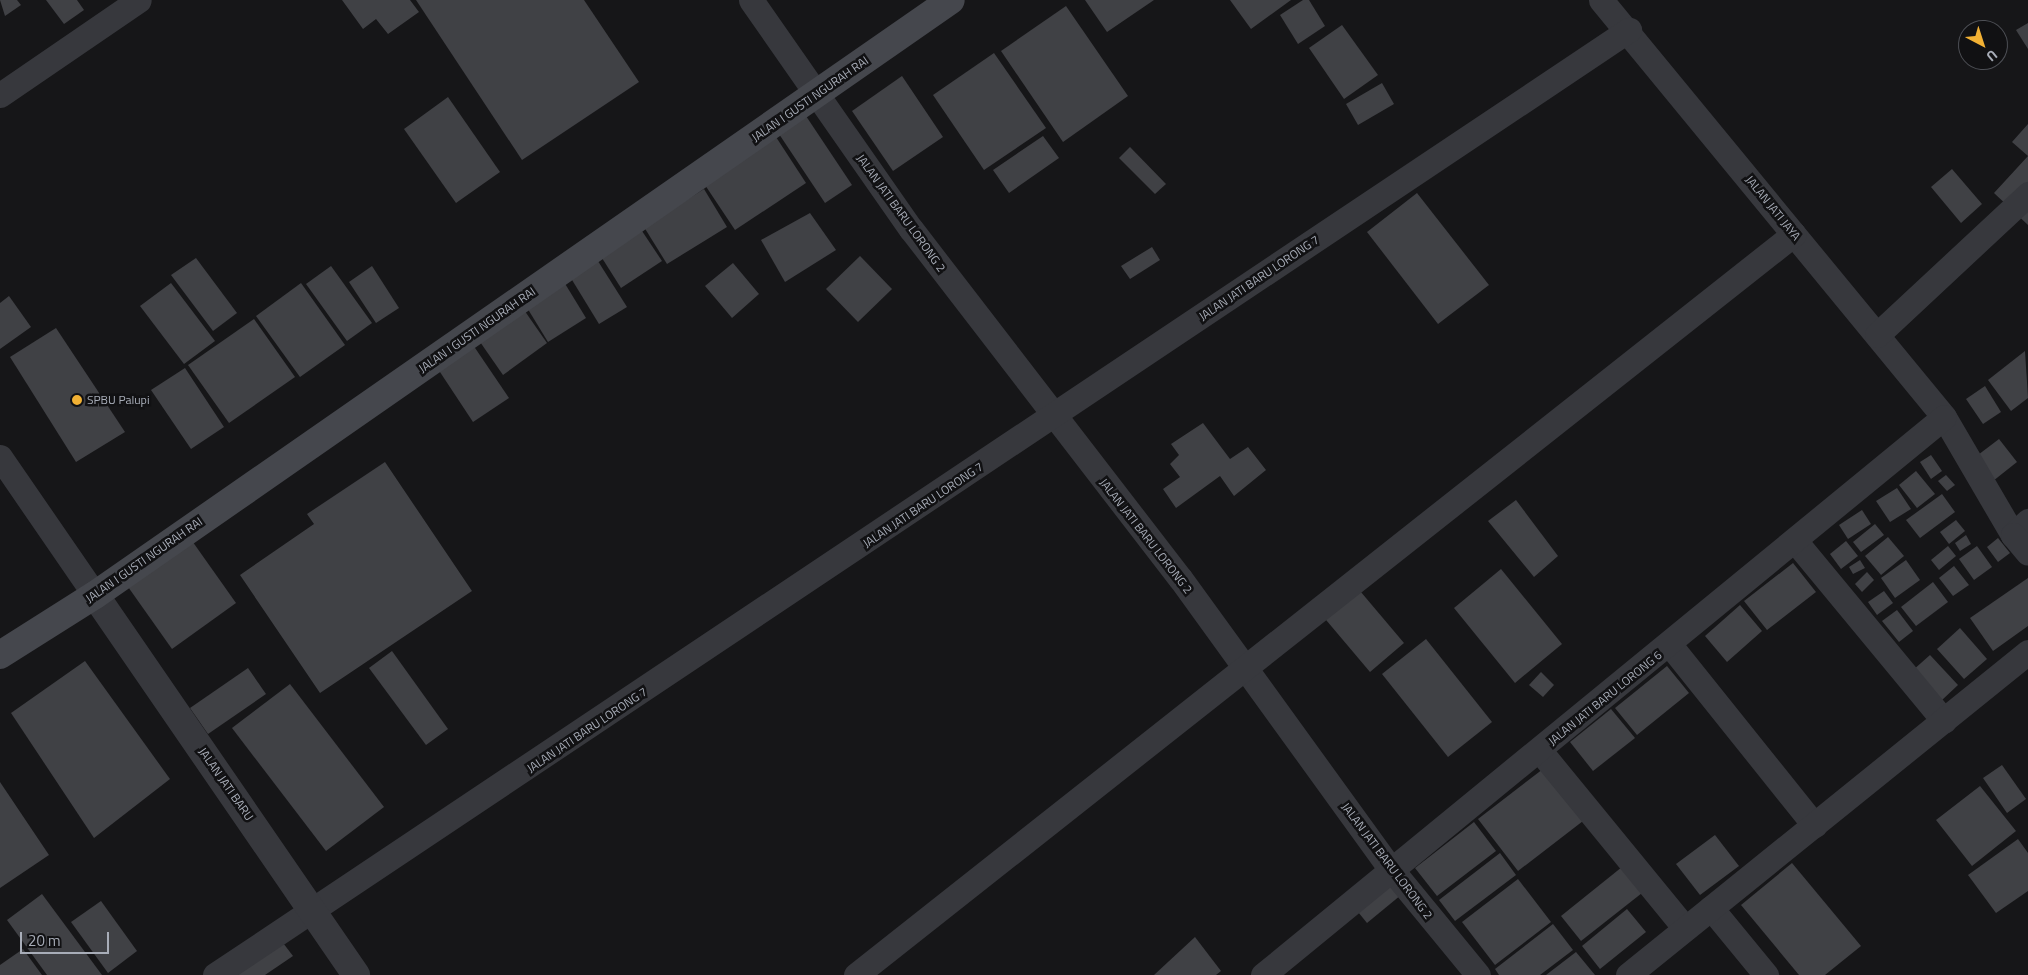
<!DOCTYPE html>
<html>
<head>
<meta charset="utf-8">
<style>
	body { margin:0 }
	#map { position:relative; width:2028px; height:975px; overflow:hidden; background:#161618; font-family:"Titillium Web",sans-serif }
	div>[style] { position:absolute }
	[style*='--x'] { left:calc(var(--x)*1px); top:calc(var(--y)*1px); width:calc(var(--w)*1px); rotate:calc(var(--a)*1deg) }
	.building>* { inset:0; background:#404145 }
	.minor>* { height:25px; margin:-12.5px; padding:0 12.5px; transform-origin:12.5px; border-radius:12.5px; background:#37383d }
	.tertiary>* { height:28px; margin:-14px; padding:0 14px; transform-origin:14px; border-radius:14px; background:#37383d }
	.secondary>* { height:28px; margin:-14px; padding:0 14px; transform-origin:14px; border-radius:14px; background:#45474d }
	.dots>* { width:14px; height:14px; translate:-50% -50%; box-sizing:border-box; border:2px solid #111113; border-radius:50% }
	span { translate:-50% -50%; white-space:nowrap; text-align:center; line-height:1.15; -webkit-text-stroke:5px #111113; paint-order:stroke }
	.street-label { font-size:12px; color:#a8adb8 }
	.poi-label { font-size:12px; color:#a8adb8 }
	.left { translate:0 -50%; text-align:left }
	.north { position:absolute; left:1958px; top:20px; width:50px; height:50px; box-sizing:border-box; background:#111113; border:1px solid #4d4f55; border-radius:50%; rotate:140deg; font-size:14px; font-weight:700; line-height:20px; text-align:center; color:#a8adb8 }
	.north::after { content:''; display:block; margin:auto; width:18px; height:22px; background:#f2b134; clip-path:polygon(50% 0,100% 100%,50% 72%,0 100%) }
	.scale { position:absolute; left:20px; top:932px; width:89px; height:22px; box-sizing:border-box; border:2px solid #a8adb8; border-top:0; padding-left:6px; font-size:15px; line-height:18px; white-space:nowrap; color:#a8adb8; -webkit-text-stroke:4px #111113; paint-order:stroke }
</style>
</head>
<body>
<div id="map">
	<div class="building">
		<i style="clip-path:polygon(0 0,17px 0,21px 5px,5px 16px)"></i>
		<i style="clip-path:polygon(46px 0,77px 0,84px 10px,64px 24px)"></i>
		<i style="clip-path:polygon(342px 0,410px 0,419px 12px,388px 34px,376px 19px,363px 29px)"></i>
		<i style="clip-path:polygon(416px 0,584px 0,639px 82px,522px 160px)"></i>
		<i style="clip-path:polygon(1085px 0,1154px 0,1107px 32px)"></i>
		<i style="clip-path:polygon(1230px 0,1291px 0,1251px 29px)"></i>
		<i style="clip-path:polygon(1303px 0,1309px 0,1325px 26px,1298px 44px,1280px 15px)"></i>
		<i style="clip-path:polygon(1066px 6px,1128px 96px,1063px 142px,1001px 51px)"></i>
		<i style="clip-path:polygon(2028px 23px,2028px 49px,2016px 30px)"></i>
		<i style="clip-path:polygon(1342px 25px,1378px 75px,1344px 99px,1309px 48px)"></i>
		<i style="clip-path:polygon(994px 53px,1046px 128px,984px 170px,933px 95px)"></i>
		<i style="clip-path:polygon(902px 76px,943px 137px,893px 171px,852px 111px)"></i>
		<i style="clip-path:polygon(1382px 83px,1394px 104px,1358px 125px,1346px 104px)"></i>
		<i style="clip-path:polygon(448px 97px,500px 172px,456px 203px,404px 129px)"></i>
		<i style="clip-path:polygon(806px 116px,852px 185px,825px 203px,779px 134px)"></i>
		<i style="clip-path:polygon(2028px 124px,2028px 225px,1994px 193px,2028px 156px,2012px 142px)"></i>
		<i style="clip-path:polygon(1043px 136px,1059px 158px,1009px 193px,993px 170px)"></i>
		<i style="clip-path:polygon(776px 137px,806px 183px,735px 230px,705px 185px)"></i>
		<i style="clip-path:polygon(1130px 147px,1166px 184px,1155px 194px,1119px 158px)"></i>
		<i style="clip-path:polygon(1952px 169px,1982px 204px,1961px 223px,1931px 187px)"></i>
		<i style="clip-path:polygon(704px 189px,727px 227px,667px 264px,644px 227px)"></i>
		<i style="clip-path:polygon(1417px 193px,1489px 285px,1438px 324px,1367px 232px)"></i>
		<i style="clip-path:polygon(810px 213px,836px 250px,785px 282px,761px 240px)"></i>
		<i style="clip-path:polygon(642px 231px,662px 261px,621px 288px,602px 258px)"></i>
		<i style="clip-path:polygon(1152px 247px,1160px 260px,1130px 279px,1121px 266px)"></i>
		<i style="clip-path:polygon(860px 256px,892px 289px,858px 322px,826px 289px)"></i>
		<i style="clip-path:polygon(196px 258px,237px 313px,213px 331px,171px 275px)"></i>
		<i style="clip-path:polygon(596px 258px,627px 307px,599px 324px,569px 275px)"></i>
		<i style="clip-path:polygon(733px 263px,759px 294px,732px 318px,705px 286px)"></i>
		<i style="clip-path:polygon(331px 266px,372px 323px,347px 341px,306px 284px)"></i>
		<i style="clip-path:polygon(372px 266px,399px 308px,376px 323px,349px 282px)"></i>
		<i style="clip-path:polygon(564px 282px,586px 318px,548px 342px,526px 306px)"></i>
		<i style="clip-path:polygon(171px 283px,215px 341px,184px 364px,140px 306px)"></i>
		<i style="clip-path:polygon(301px 283px,345px 345px,300px 377px,256px 316px)"></i>
		<i style="clip-path:polygon(9px 296px,31px 327px,0 349px,0 303px)"></i>
		<i style="clip-path:polygon(522px 307px,547px 343px,503px 375px,478px 339px)"></i>
		<i style="clip-path:polygon(254px 319px,295px 377px,229px 423px,188px 365px)"></i>
		<i style="clip-path:polygon(56px 328px,125px 432px,76px 462px,10px 357px)"></i>
		<i style="clip-path:polygon(471px 342px,509px 398px,473px 422px,436px 366px)"></i>
		<i style="clip-path:polygon(2025px 351px,2028px 398px,2011px 411px,1988px 380px)"></i>
		<i style="clip-path:polygon(185px 368px,224px 427px,191px 449px,151px 390px)"></i>
		<i style="clip-path:polygon(1985px 386px,2001px 412px,1983px 424px,1966px 399px)"></i>
		<i style="clip-path:polygon(1203px 423px,1230px 459px,1248px 447px,1266px 470px,1234px 496px,1220px 476px,1176px 508px,1163px 489px,1180px 477px,1170px 464px,1179px 455px,1171px 444px)"></i>
		<i style="clip-path:polygon(1999px 439px,2017px 462px,1993px 481px,1974px 458px)"></i>
		<i style="clip-path:polygon(1931px 455px,1942px 471px,1931px 479px,1920px 462px)"></i>
		<i style="clip-path:polygon(385px 462px,472px 591px,320px 693px,240px 575px,314px 524px,307px 514px)"></i>
		<i style="clip-path:polygon(1916px 471px,1935px 494px,1917px 508px,1899px 485px)"></i>
		<i style="clip-path:polygon(1946px 475px,1955px 485px,1947px 491px,1938px 481px)"></i>
		<i style="clip-path:polygon(1897px 488px,1911px 509px,1890px 522px,1876px 501px)"></i>
		<i style="clip-path:polygon(1942px 494px,1955px 512px,1920px 538px,1906px 520px)"></i>
		<i style="clip-path:polygon(1516px 500px,1558px 556px,1534px 577px,1488px 521px)"></i>
		<i style="clip-path:polygon(1862px 510px,1871px 524px,1848px 539px,1839px 525px)"></i>
		<i style="clip-path:polygon(1956px 520px,1965px 531px,1949px 544px,1940px 532px)"></i>
		<i style="clip-path:polygon(1875px 524px,1884px 535px,1861px 552px,1853px 542px)"></i>
		<i style="clip-path:polygon(1966px 535px,1971px 544px,1960px 551px,1955px 543px)"></i>
		<i style="clip-path:polygon(1888px 537px,1904px 556px,1881px 575px,1865px 556px)"></i>
		<i style="clip-path:polygon(190px 538px,236px 603px,172px 649px,126px 584px)"></i>
		<i style="clip-path:polygon(1998px 538px,2010px 553px,1998px 562px,1987px 547px)"></i>
		<i style="clip-path:polygon(1846px 541px,1858px 556px,1841px 569px,1830px 554px)"></i>
		<i style="clip-path:polygon(1948px 546px,1956px 556px,1939px 570px,1931px 560px)"></i>
		<i style="clip-path:polygon(1977px 546px,1992px 567px,1974px 580px,1959px 559px)"></i>
		<i style="clip-path:polygon(1860px 560px,1865px 568px,1853px 574px,1849px 567px)"></i>
		<i style="clip-path:polygon(1906px 560px,1920px 580px,1895px 598px,1881px 578px)"></i>
		<i style="clip-path:polygon(1793px 563px,1816px 592px,1767px 630px,1744px 601px)"></i>
		<i style="clip-path:polygon(1954px 566px,1969px 585px,1953px 596px,1939px 578px)"></i>
		<i style="clip-path:polygon(1501px 569px,1562px 644px,1515px 683px,1454px 608px)"></i>
		<i style="clip-path:polygon(1867px 572px,1874px 580px,1862px 592px,1855px 584px)"></i>
		<i style="clip-path:polygon(2028px 578px,2028px 626px,1993px 651px,1970px 618px)"></i>
		<i style="clip-path:polygon(1933px 582px,1948px 602px,1916px 626px,1901px 607px)"></i>
		<i style="clip-path:polygon(1355px 585px,1404px 643px,1370px 672px,1321px 614px)"></i>
		<i style="clip-path:polygon(1884px 591px,1893px 603px,1877px 615px,1868px 602px)"></i>
		<i style="clip-path:polygon(1740px 605px,1762px 631px,1727px 662px,1705px 636px)"></i>
		<i style="clip-path:polygon(1897px 610px,1913px 631px,1899px 642px,1882px 621px)"></i>
		<i style="clip-path:polygon(1960px 628px,1987px 659px,1964px 679px,1937px 649px)"></i>
		<i style="clip-path:polygon(1426px 639px,1492px 722px,1448px 757px,1382px 674px)"></i>
		<i style="clip-path:polygon(392px 651px,448px 729px,426px 745px,369px 668px)"></i>
		<i style="clip-path:polygon(1930px 655px,1958px 685px,1941px 701px,1912px 671px)"></i>
		<i style="clip-path:polygon(85px 661px,170px 779px,94px 838px,11px 713px)"></i>
		<i style="clip-path:polygon(1667px 666px,1689px 693px,1637px 735px,1615px 708px)"></i>
		<i style="clip-path:polygon(248px 668px,266px 694px,208px 734px,190px 708px)"></i>
		<i style="clip-path:polygon(1541px 672px,1554px 685px,1543px 697px,1529px 685px)"></i>
		<i style="clip-path:polygon(290px 684px,384px 807px,326px 851px,232px 728px)"></i>
		<i style="clip-path:polygon(1611px 709px,1635px 738px,1593px 771px,1570px 742px)"></i>
		<i style="clip-path:polygon(2002px 765px,2026px 799px,2007px 813px,1983px 778px)"></i>
		<i style="clip-path:polygon(1543px 769px,1583px 821px,1518px 871px,1478px 819px)"></i>
		<i style="clip-path:polygon(0 782px,49px 855px,0 888px)"></i>
		<i style="clip-path:polygon(1980px 786px,2016px 831px,1972px 866px,1936px 820px)"></i>
		<i style="clip-path:polygon(1474px 822px,1496px 851px,1437px 896px,1415px 868px)"></i>
		<i style="clip-path:polygon(1715px 835px,1739px 866px,1700px 895px,1676px 864px)"></i>
		<i style="clip-path:polygon(2018px 839px,2028px 853px,2028px 891px,1996px 913px,1968px 875px)"></i>
		<i style="clip-path:polygon(1500px 853px,1516px 875px,1455px 921px,1439px 900px)"></i>
		<i style="clip-path:polygon(1792px 863px,1861px 946px,1825px 975px,1799px 975px,1741px 905px)"></i>
		<i style="clip-path:polygon(1622px 867px,1642px 893px,1581px 941px,1561px 916px)"></i>
		<i style="clip-path:polygon(1518px 879px,1551px 922px,1495px 965px,1462px 922px)"></i>
		<i style="clip-path:polygon(1387px 880px,1401px 895px,1367px 923px,1354px 907px)"></i>
		<i style="clip-path:polygon(42px 894px,102px 975px,47px 975px,7px 920px)"></i>
		<i style="clip-path:polygon(101px 901px,137px 951px,108px 973px,71px 922px)"></i>
		<i style="clip-path:polygon(1627px 909px,1646px 932px,1600px 969px,1582px 946px)"></i>
		<i style="clip-path:polygon(1553px 924px,1573px 950px,1540px 975px,1499px 975px,1495px 969px)"></i>
		<i style="clip-path:polygon(1195px 937px,1221px 971px,1216px 975px,1154px 975px)"></i>
		<i style="clip-path:polygon(280px 939px,293px 956px,265px 975px,229px 975px)"></i>
		<i style="clip-path:polygon(23px 949px,42px 975px,0 975px,0 965px)"></i>
		<i style="clip-path:polygon(1576px 952px,1595px 975px,1546px 975px)"></i>
	</div>
	<div class="minor">
		<i style="--x:751;--y:0;--w:279;--a:55.1"></i>
		<i style="--x:911;--y:229;--w:441;--a:52.4"></i>
		<i style="--x:1180;--y:578;--w:359;--a:54.1"></i>
		<i style="--x:1391;--y:869;--w:137;--a:50.6"></i>
		<i style="--x:1601;--y:0;--w:540;--a:50.56"></i>
		<i style="--x:1944;--y:417;--w:137;--a:59.7"></i>
		<i style="--x:2013;--y:535;--w:21;--a:-43"></i>
		<i style="--x:0;--y:95;--w:168;--a:-34.4"></i>
		<i style="--x:1877;--y:335;--w:207;--a:-43"></i>
		<i style="--x:0;--y:457;--w:168;--a:55.5"></i>
		<i style="--x:2013;--y:535;--w:23;--a:50"></i>
		<i style="--x:1796;--y:542;--w:232;--a:50.4"></i>
		<i style="--x:1670;--y:645;--w:231;--a:51.3"></i>
		<i style="--x:1540;--y:751;--w:229;--a:50.7"></i>
		<i style="--x:1711;--y:908;--w:87;--a:50.6"></i>
		<i style="--x:215;--y:975;--w:1701;--a:-33.76"></i>
		<i style="--x:856;--y:975;--w:1195;--a:-38.31"></i>
		<i style="--x:1263;--y:975;--w:880;--a:-39.33"></i>
		<i style="--x:1628;--y:975;--w:514;--a:-38.92"></i>
	</div>
	<div class="tertiary">
		<i style="--x:95;--y:595;--w:461;--a:55.5"></i>
	</div>
	<div class="secondary">
		<i style="--x:0;--y:655;--w:112;--a:-32.3"></i>
		<i style="--x:95;--y:595;--w:1042;--a:-34.8"></i>
	</div>
	<div class="dots">
		<i style="left:77px;top:400px;background:#f2b134"></i>
	</div>
	<div class="street-label">
		<span style="left:810px;top:99px;rotate:-35deg">JALAN I GUSTI NGURAH RAI</span>
		<span style="left:1773px;top:208px;rotate:51deg">JALAN JATI JAYA</span>
		<span style="left:901px;top:213px;rotate:54deg">JALAN JATI BARU LORONG 2</span>
		<span style="left:1259px;top:278px;rotate:-34deg">JALAN JATI BARU LORONG 7</span>
		<span style="left:477px;top:330px;rotate:-35deg">JALAN I GUSTI NGURAH RAI</span>
		<span style="left:923px;top:505px;rotate:-34deg">JALAN JATI BARU LORONG 7</span>
		<span style="left:1146px;top:536px;rotate:52deg">JALAN JATI BARU LORONG 2</span>
		<span style="left:144px;top:560px;rotate:-35deg">JALAN I GUSTI NGURAH RAI</span>
		<span style="left:1605px;top:698px;rotate:-39deg">JALAN JATI BARU LORONG 6</span>
		<span style="left:587px;top:730px;rotate:-34deg">JALAN JATI BARU LORONG 7</span>
		<span style="left:226px;top:784px;rotate:55deg">JALAN JATI BARU</span>
		<span style="left:1387px;top:861px;rotate:53deg">JALAN JATI BARU LORONG 2</span>
	</div>
	<div class="poi-label">
		<span class="left" style="left:87px;top:400px">SPBU Palupi</span>
	</div>
	<div class="north">U</div>
	<div class="scale">20 m</div>
</div>
</body>
</html>
